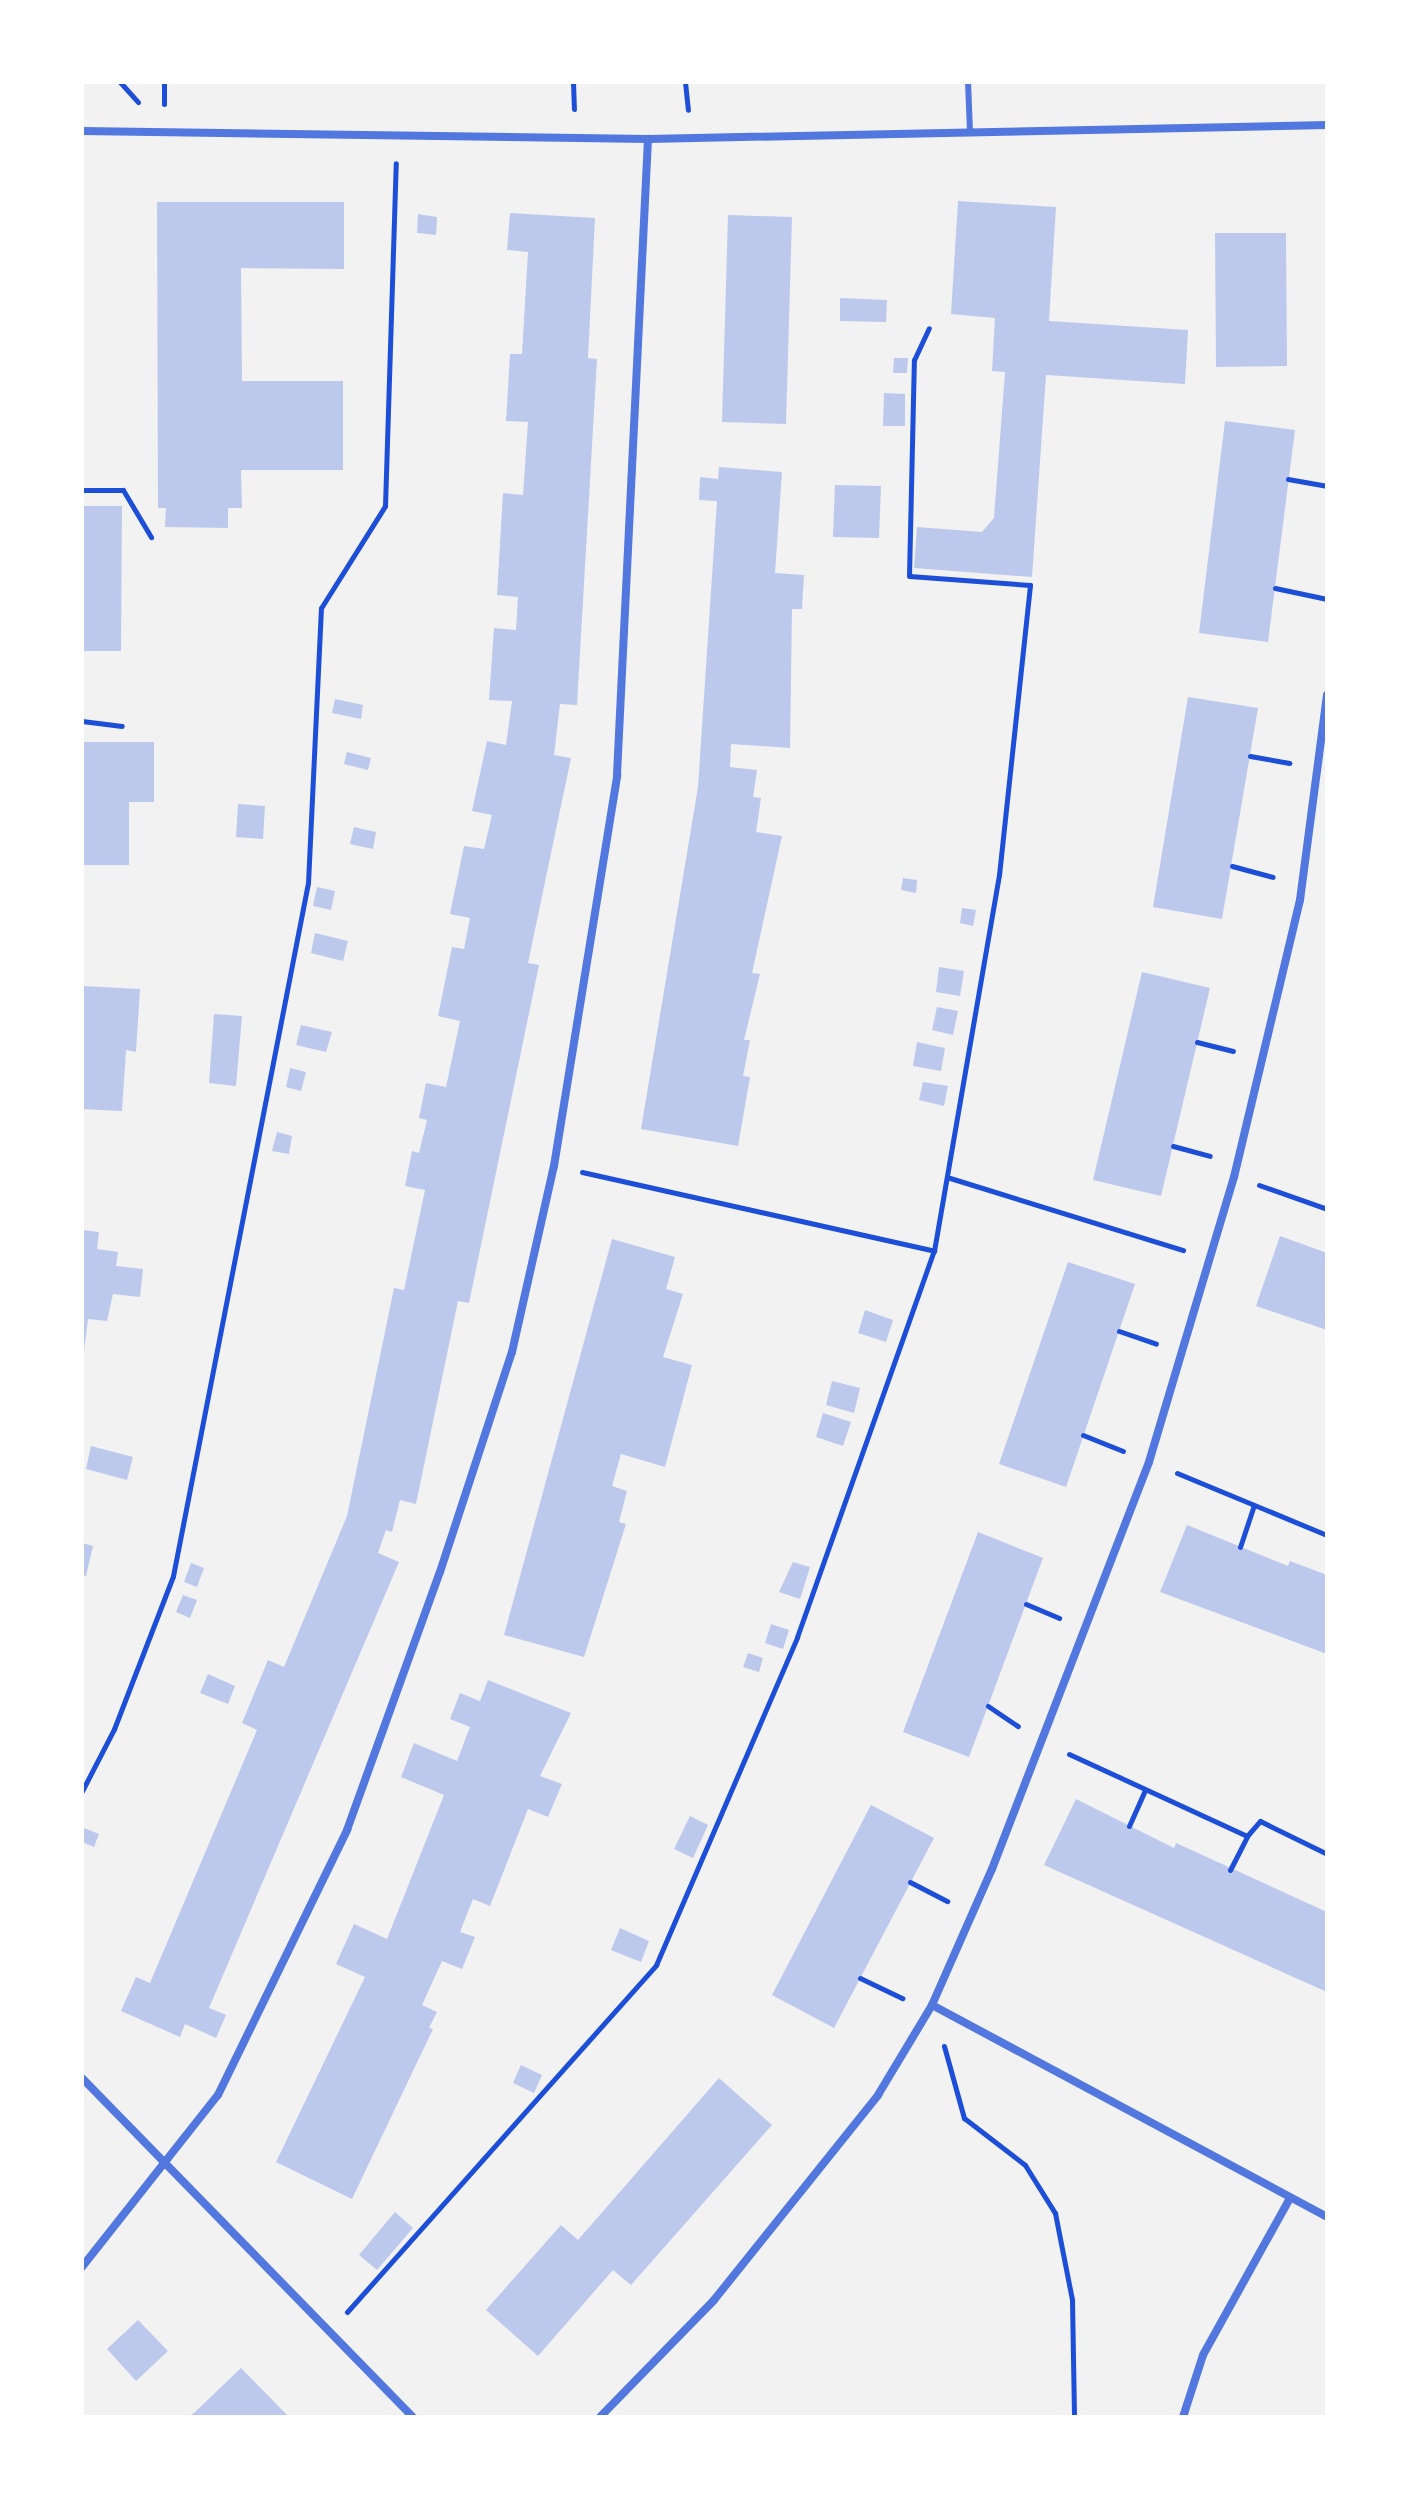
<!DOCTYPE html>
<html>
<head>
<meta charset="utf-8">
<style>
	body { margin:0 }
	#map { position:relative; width:1409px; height:2499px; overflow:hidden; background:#f2f2f2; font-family:Rubik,sans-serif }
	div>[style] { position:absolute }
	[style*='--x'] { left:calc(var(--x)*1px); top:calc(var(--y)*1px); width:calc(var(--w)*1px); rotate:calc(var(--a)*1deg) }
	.building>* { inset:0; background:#bdc9ec }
	.path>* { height:5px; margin:-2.5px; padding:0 2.5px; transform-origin:2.5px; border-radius:2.5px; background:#1d4ed8 }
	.service>* { height:6px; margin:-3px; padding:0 3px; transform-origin:3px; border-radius:3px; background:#5277de }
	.minor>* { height:8px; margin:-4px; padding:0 4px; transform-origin:4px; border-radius:4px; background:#5277de }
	span { translate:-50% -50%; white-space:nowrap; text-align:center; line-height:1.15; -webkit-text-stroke:6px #fff; paint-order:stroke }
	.frame { position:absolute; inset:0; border:84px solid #fff; pointer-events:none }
</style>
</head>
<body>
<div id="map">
	<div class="building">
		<i style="clip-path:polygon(958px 201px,1056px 207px,1049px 321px,1188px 330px,1185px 384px,1046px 375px,1032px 577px,914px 568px,917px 527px,982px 532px,994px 518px,1005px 372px,992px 371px,995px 318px,951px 314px)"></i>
		<i style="clip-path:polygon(157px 202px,344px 202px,344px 269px,241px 268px,242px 381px,343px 381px,343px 470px,241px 470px,242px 508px,228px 508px,228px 528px,165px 527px,166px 508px,158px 508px)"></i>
		<i style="clip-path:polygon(510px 213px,595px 218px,588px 358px,597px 359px,577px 705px,560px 704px,554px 755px,571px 758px,528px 963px,539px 965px,469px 1303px,458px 1301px,416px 1504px,400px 1500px,392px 1532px,386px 1530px,378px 1553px,399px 1562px,209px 2008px,226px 2015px,216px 2038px,185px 2024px,180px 2037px,121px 2011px,136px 1977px,150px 1983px,257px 1730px,242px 1723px,268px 1660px,284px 1667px,347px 1516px,394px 1288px,404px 1290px,425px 1190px,405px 1186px,412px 1151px,419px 1153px,427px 1120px,419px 1118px,426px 1083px,446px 1087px,460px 1021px,438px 1016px,452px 947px,464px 949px,470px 918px,450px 914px,464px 846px,484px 849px,492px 815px,472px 811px,487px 741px,506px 745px,512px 701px,489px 700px,494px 628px,516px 630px,518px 597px,497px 595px,503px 493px,523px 495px,528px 422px,506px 421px,510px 354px,522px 354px,528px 252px,507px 250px)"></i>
		<i style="clip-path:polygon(418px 214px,437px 217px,436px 235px,417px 233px)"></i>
		<i style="clip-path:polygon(728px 215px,792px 217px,786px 424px,722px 422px)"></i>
		<i style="clip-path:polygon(1215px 233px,1286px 233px,1287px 366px,1216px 367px)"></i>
		<i style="clip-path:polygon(840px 298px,887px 300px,886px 322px,840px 321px)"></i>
		<i style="clip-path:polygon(894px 358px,908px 358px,907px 373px,893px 373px)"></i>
		<i style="clip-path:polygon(884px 393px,905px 394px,905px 426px,883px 426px)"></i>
		<i style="clip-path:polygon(1225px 421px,1295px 430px,1268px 642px,1199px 633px)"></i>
		<i style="clip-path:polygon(719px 467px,782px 472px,775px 573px,804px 575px,802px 609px,792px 609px,790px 748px,731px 744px,730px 767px,757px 770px,753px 797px,761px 798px,756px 832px,782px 836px,752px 973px,760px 974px,744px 1040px,750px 1040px,743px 1076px,750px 1077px,738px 1146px,641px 1129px,698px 787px,717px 501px,699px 500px,700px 477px,718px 479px)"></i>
		<i style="clip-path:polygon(835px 485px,881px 486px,879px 538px,833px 537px)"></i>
		<i style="clip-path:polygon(82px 506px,122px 506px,121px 651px,82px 651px)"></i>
		<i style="clip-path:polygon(1188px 697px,1258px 708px,1222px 919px,1153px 907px)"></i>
		<i style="clip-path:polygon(335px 699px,363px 705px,361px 719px,332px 713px)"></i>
		<i style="clip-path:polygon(82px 742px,154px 742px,154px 802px,129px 802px,129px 865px,82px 865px)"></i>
		<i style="clip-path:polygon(347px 752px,371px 758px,368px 770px,344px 764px)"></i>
		<i style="clip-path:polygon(238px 804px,265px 806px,263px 839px,236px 837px)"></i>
		<i style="clip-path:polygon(354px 827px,376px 832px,373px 849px,350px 844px)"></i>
		<i style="clip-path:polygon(903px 878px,917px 880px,916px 893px,901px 890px)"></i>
		<i style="clip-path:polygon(317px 887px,335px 891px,331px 910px,313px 906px)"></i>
		<i style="clip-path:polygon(962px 908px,976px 910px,973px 926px,960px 923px)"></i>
		<i style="clip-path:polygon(315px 933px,348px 941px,343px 961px,311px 953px)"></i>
		<i style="clip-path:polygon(939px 967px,964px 971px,960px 996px,936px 992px)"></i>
		<i style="clip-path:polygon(1142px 972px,1210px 988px,1161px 1196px,1093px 1180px)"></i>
		<i style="clip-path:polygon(82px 986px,140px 989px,136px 1052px,126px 1050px,122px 1111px,82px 1109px)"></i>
		<i style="clip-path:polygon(937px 1007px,958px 1011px,953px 1035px,932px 1030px)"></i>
		<i style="clip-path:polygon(214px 1014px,242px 1016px,236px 1086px,209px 1083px)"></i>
		<i style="clip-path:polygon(301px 1025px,332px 1032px,326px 1052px,296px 1045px)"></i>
		<i style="clip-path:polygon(917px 1042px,945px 1048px,941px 1071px,913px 1066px)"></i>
		<i style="clip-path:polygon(290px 1068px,306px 1072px,301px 1091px,286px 1087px)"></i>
		<i style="clip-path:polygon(923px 1082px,948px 1086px,944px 1106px,919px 1100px)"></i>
		<i style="clip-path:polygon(277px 1132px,292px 1136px,289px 1154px,272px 1151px)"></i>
		<i style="clip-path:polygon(82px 1230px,99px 1232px,97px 1249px,118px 1252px,116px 1266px,143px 1269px,140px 1297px,113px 1294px,107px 1321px,88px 1319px,84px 1351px)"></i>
		<i style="clip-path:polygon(1280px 1236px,1327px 1253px,1327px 1330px,1256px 1306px)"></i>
		<i style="clip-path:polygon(612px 1239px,675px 1257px,666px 1289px,683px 1294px,663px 1357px,692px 1365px,665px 1467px,621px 1454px,612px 1486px,627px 1491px,619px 1522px,626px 1524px,584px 1657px,504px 1635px)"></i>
		<i style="clip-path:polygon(1068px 1262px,1135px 1284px,1066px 1487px,999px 1464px)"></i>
		<i style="clip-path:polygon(865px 1310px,893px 1320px,886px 1342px,858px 1333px)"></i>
		<i style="clip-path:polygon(832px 1381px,860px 1388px,854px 1413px,826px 1405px)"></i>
		<i style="clip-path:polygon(823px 1413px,851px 1422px,843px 1446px,816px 1437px)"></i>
		<i style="clip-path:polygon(91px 1446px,133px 1457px,127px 1480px,86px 1469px)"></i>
		<i style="clip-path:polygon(1187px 1525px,1288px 1566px,1290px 1561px,1327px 1575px,1327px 1654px,1160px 1592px)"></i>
		<i style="clip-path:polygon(978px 1532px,1043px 1558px,969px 1757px,903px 1732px)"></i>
		<i style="clip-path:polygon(82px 1543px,93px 1546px,86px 1576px,82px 1575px)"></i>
		<i style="clip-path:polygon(793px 1562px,810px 1567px,800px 1599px,779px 1592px)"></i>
		<i style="clip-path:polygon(191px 1563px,204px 1568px,197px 1587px,184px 1582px)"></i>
		<i style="clip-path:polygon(183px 1595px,197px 1600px,190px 1618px,176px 1612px)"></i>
		<i style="clip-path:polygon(771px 1624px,789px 1630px,783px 1649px,765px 1643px)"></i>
		<i style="clip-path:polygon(748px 1653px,763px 1658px,759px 1672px,743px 1667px)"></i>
		<i style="clip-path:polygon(208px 1674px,235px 1686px,228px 1704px,200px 1693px)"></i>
		<i style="clip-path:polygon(488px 1680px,571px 1713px,540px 1776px,562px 1784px,548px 1817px,528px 1809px,490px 1906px,473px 1899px,460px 1932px,475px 1937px,462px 1969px,442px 1961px,422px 2005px,437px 2012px,429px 2028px,433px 2029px,352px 2199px,276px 2162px,365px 1977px,336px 1964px,354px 1924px,387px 1939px,444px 1795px,401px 1777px,414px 1743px,457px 1761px,470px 1727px,450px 1719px,460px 1693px,480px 1701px)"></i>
		<i style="clip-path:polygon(1076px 1799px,1174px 1848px,1176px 1843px,1327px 1912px,1327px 1992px,1044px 1865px)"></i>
		<i style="clip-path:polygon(871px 1805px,934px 1838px,834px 2028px,772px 1995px)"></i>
		<i style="clip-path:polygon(690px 1816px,708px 1825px,693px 1858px,674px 1849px)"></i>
		<i style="clip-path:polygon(84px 1828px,99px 1834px,94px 1847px,82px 1842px)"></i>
		<i style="clip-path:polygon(620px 1928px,649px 1941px,641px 1962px,611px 1950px)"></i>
		<i style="clip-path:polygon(521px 2065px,542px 2075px,534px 2093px,513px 2083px)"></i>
		<i style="clip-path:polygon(719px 2078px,772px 2125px,631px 2285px,613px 2270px,538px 2356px,486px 2310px,561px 2225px,578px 2240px)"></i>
		<i style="clip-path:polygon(395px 2212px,413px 2228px,377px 2270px,359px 2255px)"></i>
		<i style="clip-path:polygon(138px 2320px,168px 2351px,136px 2381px,107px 2349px)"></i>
		<i style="clip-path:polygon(241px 2368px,289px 2417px,189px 2417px,195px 2412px)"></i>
	</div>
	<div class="path">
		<i style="--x:120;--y:82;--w:27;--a:48"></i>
		<i style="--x:164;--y:82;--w:22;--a:90"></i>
		<i style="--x:573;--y:82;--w:27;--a:88"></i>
		<i style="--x:685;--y:82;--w:28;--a:84"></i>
		<i style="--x:1288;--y:479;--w:40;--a:10"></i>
		<i style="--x:82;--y:490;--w:41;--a:0"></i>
		<i style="--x:123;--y:490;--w:55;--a:59.2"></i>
		<i style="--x:1275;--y:588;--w:53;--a:11.9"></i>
		<i style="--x:82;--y:721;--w:40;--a:7.1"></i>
		<i style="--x:1250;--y:756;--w:40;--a:10"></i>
		<i style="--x:1232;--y:866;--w:42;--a:15"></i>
		<i style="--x:1197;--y:1042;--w:37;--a:14"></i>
		<i style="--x:1173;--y:1146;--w:38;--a:15"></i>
		<i style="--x:582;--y:1172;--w:361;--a:12.6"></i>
		<i style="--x:934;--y:1251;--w:382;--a:-80.2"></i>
		<i style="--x:999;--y:875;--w:292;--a:-83.9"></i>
		<i style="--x:1030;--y:585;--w:121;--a:-175.7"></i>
		<i style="--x:909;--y:576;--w:216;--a:-88.7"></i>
		<i style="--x:914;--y:360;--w:35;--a:-65"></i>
		<i style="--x:950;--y:1178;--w:244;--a:17.2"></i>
		<i style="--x:1259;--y:1185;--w:72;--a:19.4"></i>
		<i style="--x:1119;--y:1331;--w:39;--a:19"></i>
		<i style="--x:1083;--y:1435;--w:43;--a:21.8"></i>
		<i style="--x:1177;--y:1473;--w:162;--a:22.5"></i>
		<i style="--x:1240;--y:1547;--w:44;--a:-71.6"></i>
		<i style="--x:1026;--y:1604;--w:36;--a:23"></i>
		<i style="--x:988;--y:1706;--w:36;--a:34"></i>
		<i style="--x:1069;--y:1754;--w:196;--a:24.7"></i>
		<i style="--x:1247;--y:1836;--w:20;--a:-49"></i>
		<i style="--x:1260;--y:1821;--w:75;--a:26.2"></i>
		<i style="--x:82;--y:1791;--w:70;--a:-62.7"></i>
		<i style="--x:114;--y:1729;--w:164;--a:-68.9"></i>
		<i style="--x:173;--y:1576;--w:706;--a:-78.98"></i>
		<i style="--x:308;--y:883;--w:275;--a:-87.3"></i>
		<i style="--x:321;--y:608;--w:120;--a:-57.9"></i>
		<i style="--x:385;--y:506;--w:343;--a:-88.2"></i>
		<i style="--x:1129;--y:1826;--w:39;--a:-66"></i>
		<i style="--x:1230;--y:1870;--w:38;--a:-63"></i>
		<i style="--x:910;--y:1882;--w:42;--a:27.2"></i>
		<i style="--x:860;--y:1978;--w:47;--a:25.5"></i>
		<i style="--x:944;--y:2046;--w:75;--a:74.5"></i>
		<i style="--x:964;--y:2118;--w:77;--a:37.6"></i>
		<i style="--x:1025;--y:2165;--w:57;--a:58"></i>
		<i style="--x:1055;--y:2213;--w:89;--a:78.9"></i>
		<i style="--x:1072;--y:2300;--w:117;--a:89"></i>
		<i style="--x:347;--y:2312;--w:465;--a:-48.3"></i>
		<i style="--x:656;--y:1965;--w:357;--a:-66.7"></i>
		<i style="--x:797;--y:1637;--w:410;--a:-70.5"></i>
	</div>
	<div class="service">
		<i style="--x:968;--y:82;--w:50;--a:87.7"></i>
	</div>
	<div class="minor">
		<i style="--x:82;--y:131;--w:566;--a:0.81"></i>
		<i style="--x:648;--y:139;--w:679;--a:-1.18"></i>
		<i style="--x:932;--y:2005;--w:448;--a:28.2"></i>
		<i style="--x:82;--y:2078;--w:474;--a:45.7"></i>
		<i style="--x:82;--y:2267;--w:219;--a:-51.7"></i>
		<i style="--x:218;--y:2095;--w:295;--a:-64"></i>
		<i style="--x:347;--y:1830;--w:274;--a:-70.2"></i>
		<i style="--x:440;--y:1572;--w:231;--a:-71.9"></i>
		<i style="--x:512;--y:1352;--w:191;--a:-77.3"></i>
		<i style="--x:554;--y:1166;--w:396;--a:-80.8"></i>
		<i style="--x:617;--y:775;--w:637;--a:-87.21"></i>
		<i style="--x:600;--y:2417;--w:163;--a:-45.7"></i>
		<i style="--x:714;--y:2300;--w:263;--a:-51.3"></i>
		<i style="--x:878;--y:2095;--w:105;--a:-59"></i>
		<i style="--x:932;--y:2005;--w:149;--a:-66.2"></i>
		<i style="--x:992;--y:1869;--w:436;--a:-68.9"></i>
		<i style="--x:1149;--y:1462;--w:297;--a:-73.4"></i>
		<i style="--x:1234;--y:1177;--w:285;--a:-76.6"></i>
		<i style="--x:1300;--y:900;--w:207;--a:-82.5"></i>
		<i style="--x:1183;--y:2417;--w:65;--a:-72.1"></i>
		<i style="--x:1203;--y:2355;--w:179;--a:-61"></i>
	</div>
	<div class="frame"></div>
</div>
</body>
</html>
